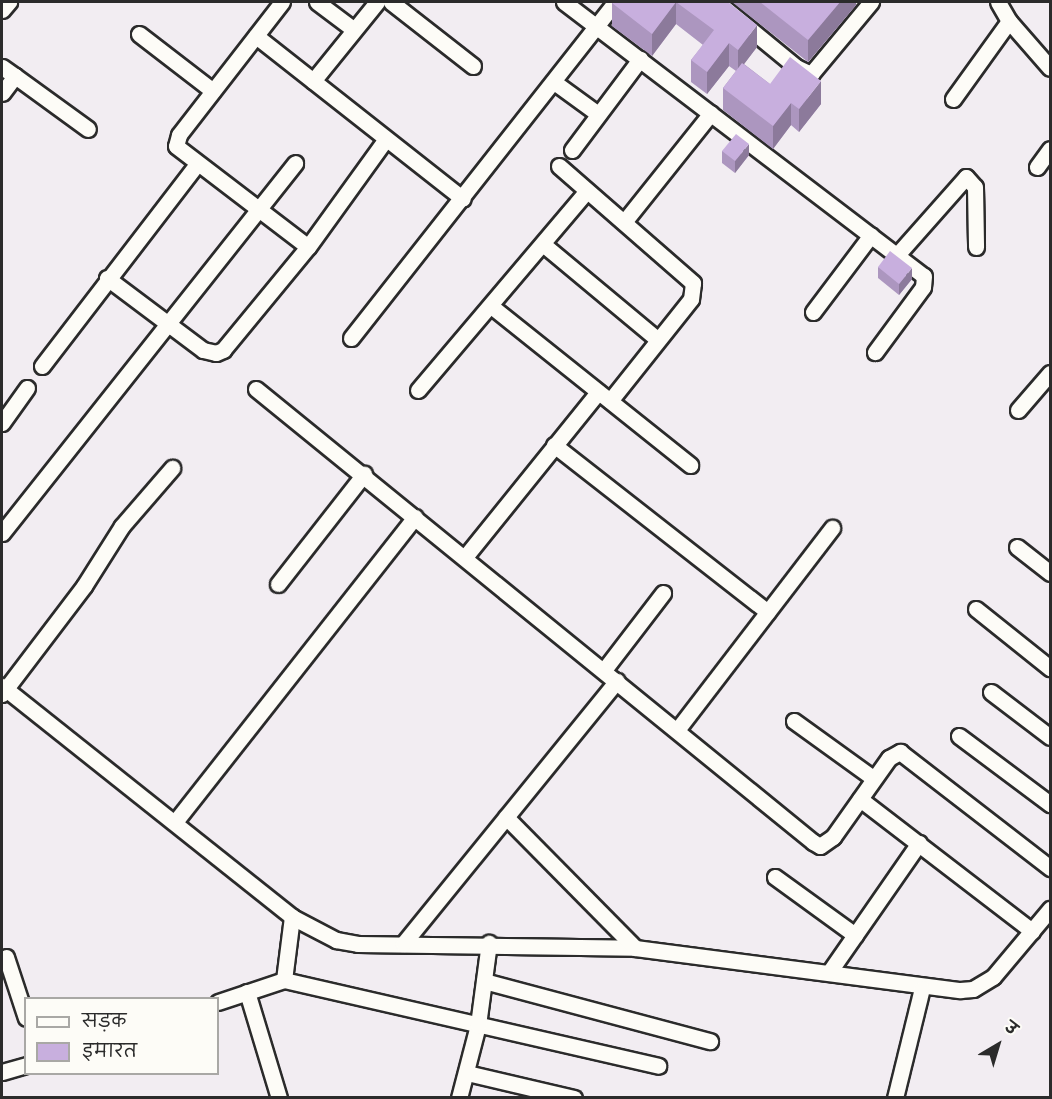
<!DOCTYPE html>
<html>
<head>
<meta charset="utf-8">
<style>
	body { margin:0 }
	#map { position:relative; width:1052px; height:1099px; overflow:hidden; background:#f2edf2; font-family:"Gochi Hand","Playpen Sans Deva",sans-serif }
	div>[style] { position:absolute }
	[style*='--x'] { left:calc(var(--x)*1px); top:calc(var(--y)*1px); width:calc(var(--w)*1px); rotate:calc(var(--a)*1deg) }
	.roads { filter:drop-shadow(2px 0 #2b2b2b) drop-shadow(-2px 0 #2b2b2b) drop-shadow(0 2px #2b2b2b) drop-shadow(0 -2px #2b2b2b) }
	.minor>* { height:15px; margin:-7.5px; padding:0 7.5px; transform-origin:7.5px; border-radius:7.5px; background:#fdfcf7 }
	.wall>* { inset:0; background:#ac96bf }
	.shaded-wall>* { inset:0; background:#8c7a9b }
	.building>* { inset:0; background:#c8afde }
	span { translate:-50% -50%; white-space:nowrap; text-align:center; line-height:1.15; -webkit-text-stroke:5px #fdfcf7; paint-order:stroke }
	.frame { position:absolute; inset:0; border:3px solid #2b2b2b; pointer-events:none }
	.legend { position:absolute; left:24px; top:997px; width:195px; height:78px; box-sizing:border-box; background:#fdfcf7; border:2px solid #a9a8a5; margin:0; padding:8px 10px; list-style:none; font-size:18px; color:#2b2b2b }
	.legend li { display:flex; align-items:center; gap:12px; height:30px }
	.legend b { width:30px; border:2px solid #a9a8a5 }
	.north { position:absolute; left:968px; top:1015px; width:60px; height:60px; -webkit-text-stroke:4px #fdfcf7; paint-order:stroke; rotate:38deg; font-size:16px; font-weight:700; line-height:24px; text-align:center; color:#2b2b2b }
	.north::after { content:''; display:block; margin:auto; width:21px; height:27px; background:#2b2b2b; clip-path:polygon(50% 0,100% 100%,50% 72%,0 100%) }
</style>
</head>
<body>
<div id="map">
	<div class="roads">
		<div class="minor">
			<i style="--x:282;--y:2;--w:168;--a:127.8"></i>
			<i style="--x:179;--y:135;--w:11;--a:105"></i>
			<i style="--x:176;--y:146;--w:166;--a:37.4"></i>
			<i style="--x:317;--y:2;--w:45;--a:36.9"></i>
			<i style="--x:391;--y:2;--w:104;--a:38"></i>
			<i style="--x:564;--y:2;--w:452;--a:37.3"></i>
			<i style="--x:924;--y:276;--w:11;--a:95"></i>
			<i style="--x:923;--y:287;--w:81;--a:126.4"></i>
			<i style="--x:717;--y:2;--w:102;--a:39.4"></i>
			<i style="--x:796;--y:67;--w:17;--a:25"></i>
			<i style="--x:811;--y:74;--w:94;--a:-50.2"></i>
			<i style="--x:998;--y:2;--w:22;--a:60"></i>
			<i style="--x:1009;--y:21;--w:62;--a:48.9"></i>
			<i style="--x:2;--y:10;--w:11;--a:-49"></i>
			<i style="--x:139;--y:34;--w:93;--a:37.6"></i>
			<i style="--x:256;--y:36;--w:263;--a:38.2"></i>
			<i style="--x:2;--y:67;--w:16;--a:35"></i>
			<i style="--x:15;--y:76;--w:21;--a:127"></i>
			<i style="--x:15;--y:76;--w:90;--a:36"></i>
			<i style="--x:313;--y:81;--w:102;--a:-51"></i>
			<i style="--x:554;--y:82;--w:54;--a:36"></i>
			<i style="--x:953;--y:99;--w:96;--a:-54.3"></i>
			<i style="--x:572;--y:150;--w:114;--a:-53.2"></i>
			<i style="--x:559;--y:166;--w:178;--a:41.1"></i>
			<i style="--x:693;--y:283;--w:16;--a:97"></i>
			<i style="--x:691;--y:299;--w:130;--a:128.5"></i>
			<i style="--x:1037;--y:167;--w:22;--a:-54"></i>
			<i style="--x:624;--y:222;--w:139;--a:-51.4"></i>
			<i style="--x:544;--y:245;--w:147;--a:39.8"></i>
			<i style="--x:897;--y:255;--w:104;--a:-48.5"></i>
			<i style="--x:966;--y:177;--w:13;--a:48"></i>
			<i style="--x:975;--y:187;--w:60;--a:89"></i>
			<i style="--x:107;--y:278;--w:120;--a:36.9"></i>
			<i style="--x:203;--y:350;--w:13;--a:13"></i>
			<i style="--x:216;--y:353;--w:8;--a:-23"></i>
			<i style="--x:223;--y:350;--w:134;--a:-50.5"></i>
			<i style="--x:308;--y:247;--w:133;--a:-54.2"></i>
			<i style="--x:491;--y:306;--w:255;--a:38.6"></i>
			<i style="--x:813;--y:312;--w:96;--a:-53"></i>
			<i style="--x:351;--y:338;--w:427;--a:-51.8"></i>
			<i style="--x:42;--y:366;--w:255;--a:-52.5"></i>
			<i style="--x:256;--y:389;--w:718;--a:39.12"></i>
			<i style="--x:813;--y:842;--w:8;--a:30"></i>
			<i style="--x:820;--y:846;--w:16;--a:-35"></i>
			<i style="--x:833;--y:837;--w:97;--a:-54.7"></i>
			<i style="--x:889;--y:758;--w:13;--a:-29"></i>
			<i style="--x:900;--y:752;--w:190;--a:37.7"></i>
			<i style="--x:418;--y:390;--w:261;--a:-49.7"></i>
			<i style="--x:1018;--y:410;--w:49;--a:-49.1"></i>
			<i style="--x:2;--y:423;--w:43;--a:-54.5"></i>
			<i style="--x:554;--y:445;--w:271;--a:38"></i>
			<i style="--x:2;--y:533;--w:472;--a:-51.6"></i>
			<i style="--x:1017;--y:547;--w:42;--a:38.2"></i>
			<i style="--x:465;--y:557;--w:212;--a:-51.1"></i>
			<i style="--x:278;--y:584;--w:140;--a:-52"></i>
			<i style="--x:976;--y:609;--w:95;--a:38.6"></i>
			<i style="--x:604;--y:670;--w:97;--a:-52.5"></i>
			<i style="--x:2;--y:686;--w:371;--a:38.5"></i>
			<i style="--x:292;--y:917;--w:50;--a:27.6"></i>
			<i style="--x:336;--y:940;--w:22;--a:10"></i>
			<i style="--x:358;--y:944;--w:277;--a:0.8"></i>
			<i style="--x:635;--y:948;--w:328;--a:7.4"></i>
			<i style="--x:960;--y:990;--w:13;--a:-4"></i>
			<i style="--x:973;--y:989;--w:23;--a:-31"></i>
			<i style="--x:993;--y:977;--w:89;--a:-50"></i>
			<i style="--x:991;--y:692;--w:74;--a:37.3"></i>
			<i style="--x:2;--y:694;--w:136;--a:-52.8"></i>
			<i style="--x:84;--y:586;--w:71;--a:-57.7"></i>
			<i style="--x:122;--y:526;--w:77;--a:-49.2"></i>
			<i style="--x:794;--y:721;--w:97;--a:35.8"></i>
			<i style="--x:677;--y:730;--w:255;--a:-52.5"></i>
			<i style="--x:959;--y:736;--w:114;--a:36.8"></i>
			<i style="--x:860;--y:799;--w:217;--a:37.5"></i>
			<i style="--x:506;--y:817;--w:184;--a:45.4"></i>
			<i style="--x:175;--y:822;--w:388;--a:-51.8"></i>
			<i style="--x:775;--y:877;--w:99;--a:35.9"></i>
			<i style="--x:403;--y:944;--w:339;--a:-50.9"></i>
			<i style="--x:6;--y:957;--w:64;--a:71.8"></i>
			<i style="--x:830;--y:971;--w:156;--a:-55.2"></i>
			<i style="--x:284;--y:980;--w:64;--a:-82.8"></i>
			<i style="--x:484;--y:981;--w:234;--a:14.9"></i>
			<i style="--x:247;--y:992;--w:111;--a:73.2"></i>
			<i style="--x:218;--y:1002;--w:70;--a:-18.4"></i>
			<i style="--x:284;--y:980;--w:384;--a:12.9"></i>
			<i style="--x:2;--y:1072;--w:25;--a:-16"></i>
			<i style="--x:467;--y:1073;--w:110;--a:13.2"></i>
			<i style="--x:459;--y:1098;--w:75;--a:-75.4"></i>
			<i style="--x:478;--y:1025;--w:83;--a:-82.4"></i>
			<i style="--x:895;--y:1098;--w:113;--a:-76.2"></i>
		</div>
	</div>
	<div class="wall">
		<i style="clip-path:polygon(614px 2px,728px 2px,757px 47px,744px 64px,770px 84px,821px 104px,799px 132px,791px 125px,773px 149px,723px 110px,723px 88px,736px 71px,729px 66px,707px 94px,691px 82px,691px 60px,703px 45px,676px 24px,652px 56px,612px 26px,612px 3px)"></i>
		<i style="clip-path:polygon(732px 2px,856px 2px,856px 5px,808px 62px)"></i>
		<i style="clip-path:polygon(722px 151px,749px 155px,735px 173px,722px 163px)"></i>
		<i style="clip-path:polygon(878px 267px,912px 279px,899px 295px,878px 278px)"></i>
	</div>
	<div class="shaded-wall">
		<i style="clip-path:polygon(676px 2px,676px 24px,652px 56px,652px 34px)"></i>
		<i style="clip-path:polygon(840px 2px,856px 2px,856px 5px,808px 62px,808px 40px)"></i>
		<i style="clip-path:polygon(757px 25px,757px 47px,738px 72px,738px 50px)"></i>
		<i style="clip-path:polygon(729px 43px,729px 66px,707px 94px,707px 72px)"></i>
		<i style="clip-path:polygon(821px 81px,821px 104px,799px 132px,799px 109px)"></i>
		<i style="clip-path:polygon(791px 103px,791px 125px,773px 149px,773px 126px)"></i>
		<i style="clip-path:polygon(749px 144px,749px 155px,735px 173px,735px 161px)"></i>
		<i style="clip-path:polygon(912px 268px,912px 279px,899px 295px,899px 284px)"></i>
	</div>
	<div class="building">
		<i style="clip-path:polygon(614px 2px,728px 2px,757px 25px,738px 50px,729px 43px,707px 72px,691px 60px,714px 30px,676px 2px,652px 34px,612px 3px)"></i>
		<i style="clip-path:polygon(760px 2px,840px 2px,808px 40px)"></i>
		<i style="clip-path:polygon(790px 57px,821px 81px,799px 109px,791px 103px,773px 126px,723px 88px,742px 63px,770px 84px)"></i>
		<i style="clip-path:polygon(736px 134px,749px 144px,735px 161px,722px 151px)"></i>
		<i style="clip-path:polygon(890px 251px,912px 268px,899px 284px,878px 267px)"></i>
	</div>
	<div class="frame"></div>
	<ul class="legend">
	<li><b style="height:8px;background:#fdfcf7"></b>सड़क</li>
	<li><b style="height:16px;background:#c8afde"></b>इमारत</li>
	</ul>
	<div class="north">उ</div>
</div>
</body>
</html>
